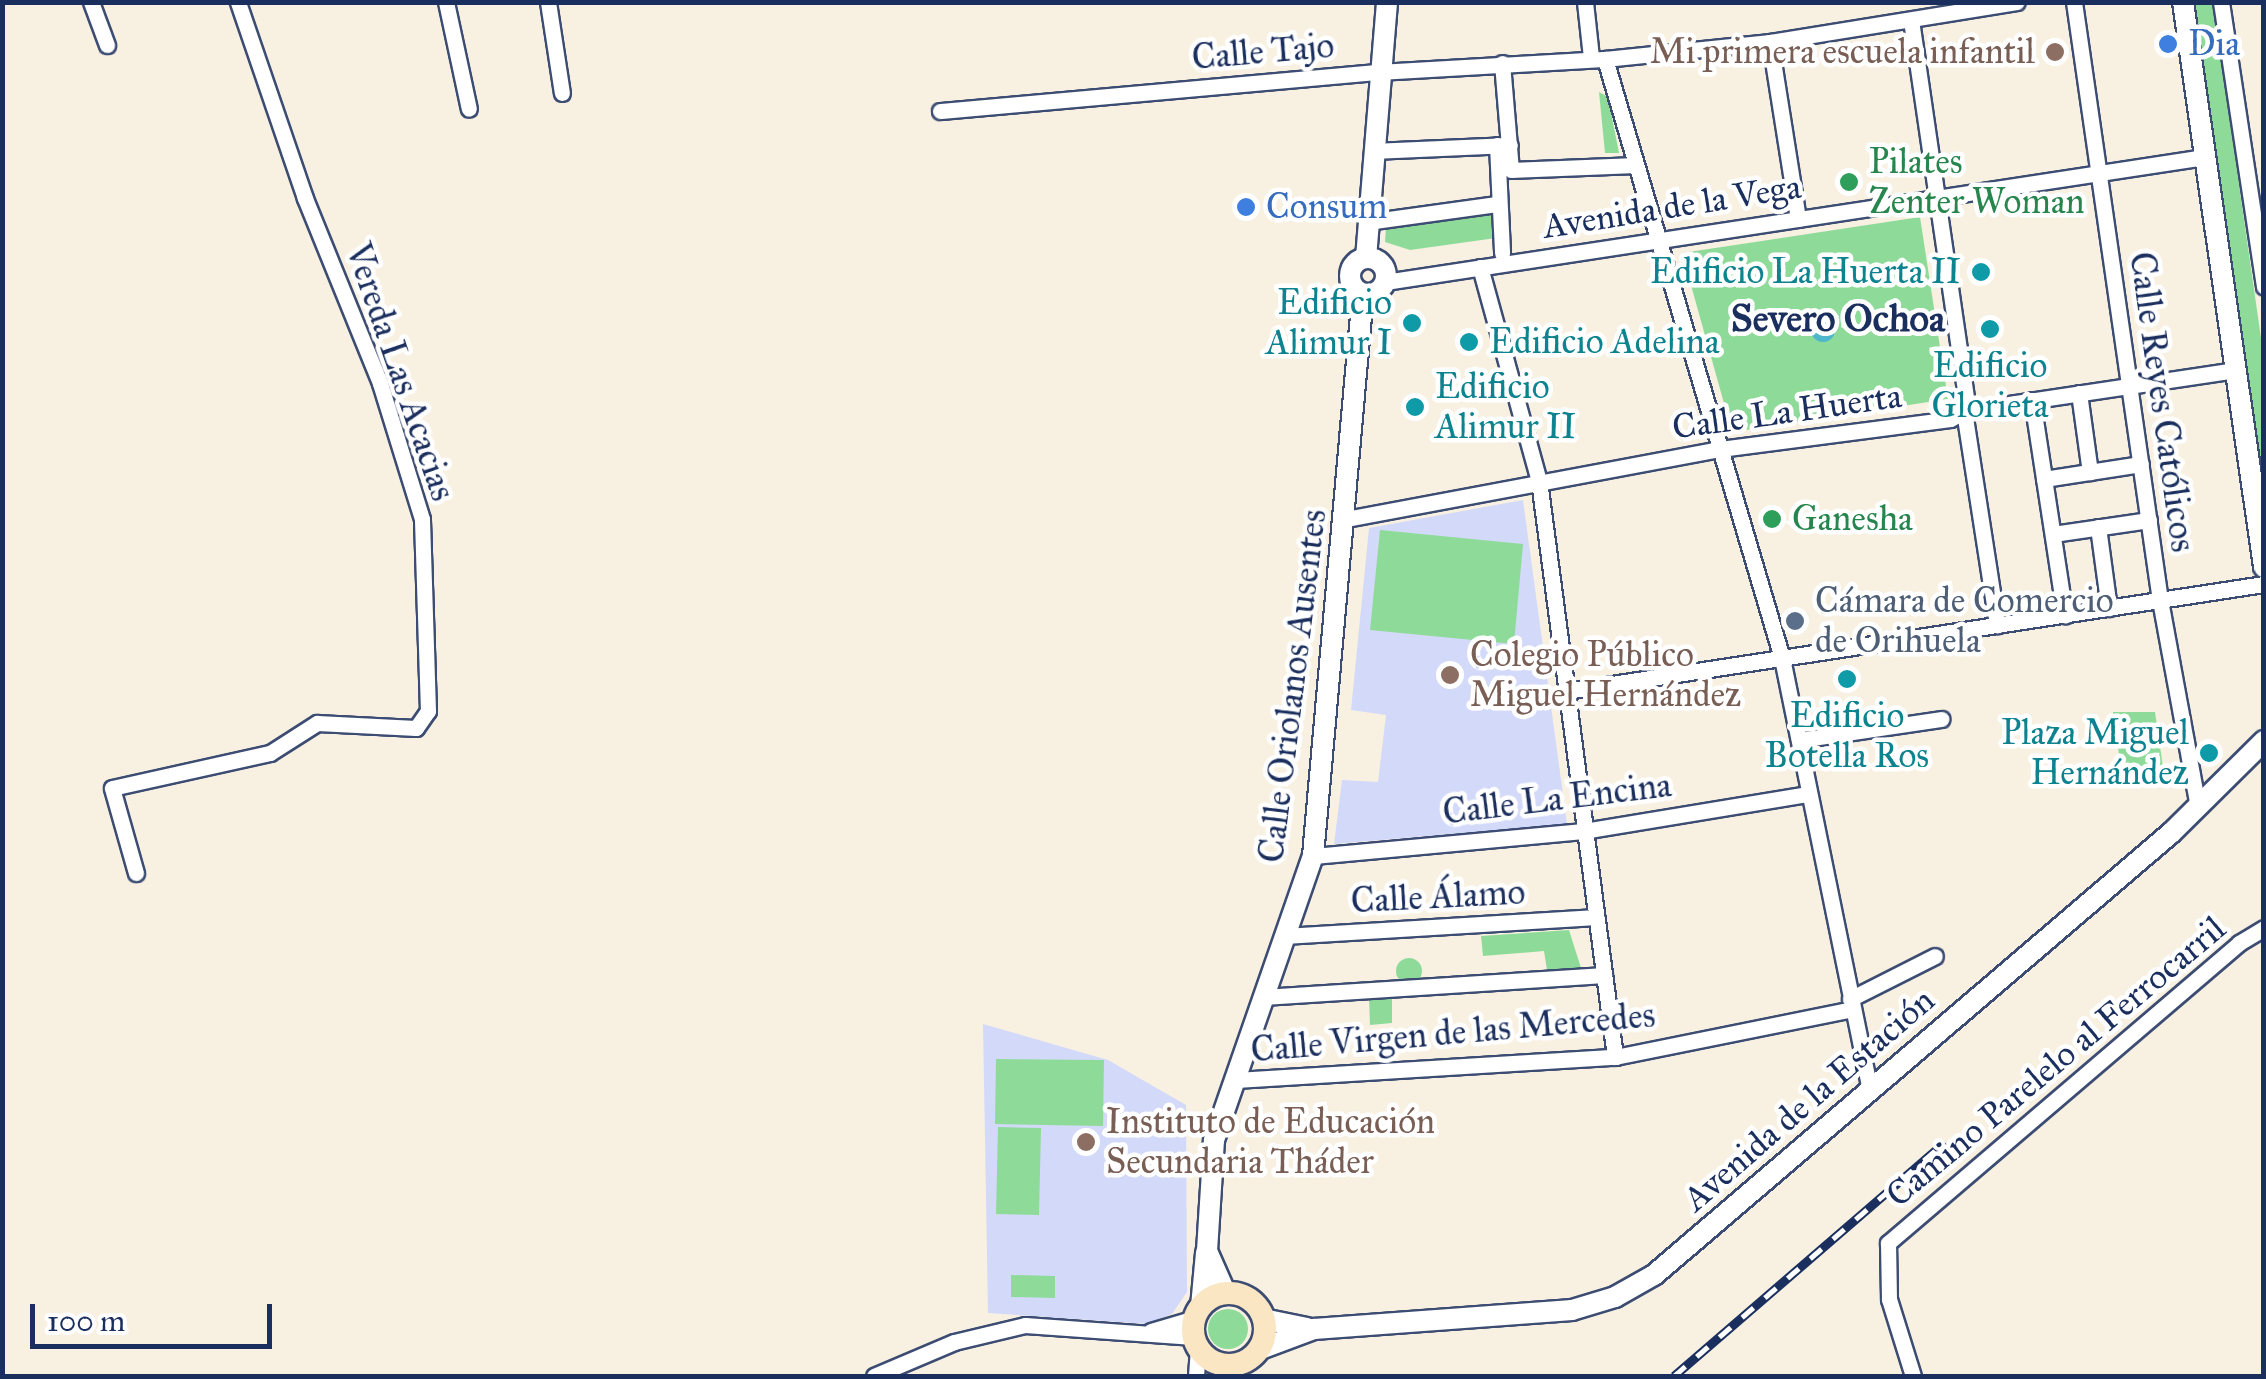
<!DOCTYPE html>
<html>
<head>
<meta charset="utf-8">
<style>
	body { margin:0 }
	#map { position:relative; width:2266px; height:1379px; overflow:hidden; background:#f8f1e2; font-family:"IM FELL Great Primer",serif }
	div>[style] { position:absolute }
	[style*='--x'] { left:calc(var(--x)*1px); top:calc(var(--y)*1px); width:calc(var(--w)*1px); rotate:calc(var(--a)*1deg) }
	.built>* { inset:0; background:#d3d9f9 }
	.green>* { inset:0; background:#8edb99 }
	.round { border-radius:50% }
	.water>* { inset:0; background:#4fb7cc }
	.roads { filter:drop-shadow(2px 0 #3c4c72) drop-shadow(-2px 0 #3c4c72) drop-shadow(0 2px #3c4c72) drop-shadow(0 -2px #3c4c72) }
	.minor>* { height:15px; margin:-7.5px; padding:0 7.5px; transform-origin:7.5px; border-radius:7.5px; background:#fff }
	.tertiary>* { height:20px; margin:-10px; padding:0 10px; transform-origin:10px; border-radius:10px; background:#fff }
	.tertiary>.ring { margin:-10px; padding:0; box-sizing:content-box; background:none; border:20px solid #fff; border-radius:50% }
	.secondary>* { height:22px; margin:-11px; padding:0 11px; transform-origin:11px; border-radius:11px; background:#fbe6c4 }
	.secondary>.ring { margin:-11px; padding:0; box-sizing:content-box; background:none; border:22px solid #fbe6c4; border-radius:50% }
	.rail>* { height:9px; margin-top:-4.5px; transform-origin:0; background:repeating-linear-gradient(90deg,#fff 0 15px,#1b2f5e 0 30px); box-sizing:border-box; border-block:2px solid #1b2f5e }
	.dots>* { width:28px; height:28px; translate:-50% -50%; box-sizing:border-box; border:5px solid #fff; border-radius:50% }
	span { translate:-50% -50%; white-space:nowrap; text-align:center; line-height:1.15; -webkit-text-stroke:9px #fff; paint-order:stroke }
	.shop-label { font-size:35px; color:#366cbe }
	.left { translate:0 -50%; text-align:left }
	.street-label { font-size:35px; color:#1b2f5e }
	.education-label { font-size:35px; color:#785e54 }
	.right { translate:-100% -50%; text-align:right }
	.leisure-label { font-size:35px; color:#27864d }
	.culture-label { font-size:35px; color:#0d838f }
	.service-label { font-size:35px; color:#4e5e75 }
	.neighbourhood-label { font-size:38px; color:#1b2f5e; font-weight:700 }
	.frame { position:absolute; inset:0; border:5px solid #1b2f5e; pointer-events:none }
	.scale { position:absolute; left:30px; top:1304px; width:242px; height:45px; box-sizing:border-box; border:5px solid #1b2f5e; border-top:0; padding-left:12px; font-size:30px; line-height:35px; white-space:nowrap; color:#1b2f5e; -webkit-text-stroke:8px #fff; paint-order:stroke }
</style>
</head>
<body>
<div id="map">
	<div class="built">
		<i style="clip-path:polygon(1523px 500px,1567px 824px,1334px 844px,1342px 780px,1378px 782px,1386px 715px,1351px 710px,1369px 528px)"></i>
		<i style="clip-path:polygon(983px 1024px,1108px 1060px,1186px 1105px,1187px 1292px,1172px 1314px,1148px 1324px,988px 1313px)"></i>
	</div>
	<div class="green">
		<i style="clip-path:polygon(2191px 3px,2213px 3px,2263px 352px,2263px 518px)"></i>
		<i style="clip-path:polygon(1599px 92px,1608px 97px,1619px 153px,1605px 153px)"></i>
		<i style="clip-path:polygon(1492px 211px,1496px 238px,1410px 250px,1385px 242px,1386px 226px)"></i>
		<i style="clip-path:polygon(1920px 217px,1948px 399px,1732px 432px,1682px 253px)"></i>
		<i style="clip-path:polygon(1380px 530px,1523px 544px,1514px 644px,1370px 630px)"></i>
		<i style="clip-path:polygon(2113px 712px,2155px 712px,2165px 781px,2122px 776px)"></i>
		<i style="clip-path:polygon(1569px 930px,1581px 968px,1547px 970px,1544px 951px,1483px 956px,1481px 936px)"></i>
		<i class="round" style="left:1396px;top:958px;width:26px;height:26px"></i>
		<i style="clip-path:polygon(1392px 996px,1392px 1023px,1370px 1025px,1369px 997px)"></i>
		<i style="clip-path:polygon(996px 1059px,1104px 1060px,1103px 1126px,995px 1124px)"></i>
		<i style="clip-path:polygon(998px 1127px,1041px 1128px,1039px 1215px,996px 1214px)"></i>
		<i style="clip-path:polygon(1011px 1275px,1055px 1276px,1055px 1298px,1011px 1297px)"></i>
		<i class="round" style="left:1208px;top:1309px;width:40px;height:40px"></i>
	</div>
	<div class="water">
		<i class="round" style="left:1811px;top:318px;width:24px;height:24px"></i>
	</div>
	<div class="roads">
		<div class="minor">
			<i style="--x:91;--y:2;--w:46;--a:69.6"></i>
			<i style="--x:446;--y:2;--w:109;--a:77.9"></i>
			<i style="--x:548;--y:2;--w:92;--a:81.3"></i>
			<i style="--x:1585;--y:2;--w:55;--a:83.8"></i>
			<i style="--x:2074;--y:2;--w:604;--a:81.82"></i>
			<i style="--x:2160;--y:600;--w:211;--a:79.6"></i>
			<i style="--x:2221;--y:2;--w:288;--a:81.4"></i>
			<i style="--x:1911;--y:20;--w:394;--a:81.7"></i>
			<i style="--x:1770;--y:42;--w:179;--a:81"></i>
			<i style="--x:1605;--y:59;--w:166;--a:-5.9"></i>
			<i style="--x:1770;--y:42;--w:250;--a:-9.2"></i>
			<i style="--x:1502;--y:63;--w:107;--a:85.2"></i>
			<i style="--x:1511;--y:170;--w:124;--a:-2.3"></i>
			<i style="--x:940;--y:111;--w:439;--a:-5.1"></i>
			<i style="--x:1377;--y:72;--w:228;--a:-3.3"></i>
			<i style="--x:1605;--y:59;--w:625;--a:73.54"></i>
			<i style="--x:1782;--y:658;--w:442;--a:78.5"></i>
			<i style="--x:1497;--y:145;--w:108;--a:87.3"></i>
			<i style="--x:1372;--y:151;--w:138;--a:-2.5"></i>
			<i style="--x:1367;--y:222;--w:131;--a:-7.9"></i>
			<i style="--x:1480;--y:267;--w:222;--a:74.6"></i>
			<i style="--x:1539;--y:481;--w:581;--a:82.48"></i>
			<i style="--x:1385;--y:282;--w:829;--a:-8.67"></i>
			<i style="--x:2079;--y:393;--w:80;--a:82.1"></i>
			<i style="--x:2032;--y:400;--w:218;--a:81.3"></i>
			<i style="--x:1964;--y:411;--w:217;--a:81.2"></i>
			<i style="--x:2044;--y:479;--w:98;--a:-8.8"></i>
			<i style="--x:1346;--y:519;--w:380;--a:-10.6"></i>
			<i style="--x:1720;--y:449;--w:232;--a:-7.4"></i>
			<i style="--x:1950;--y:419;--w:20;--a:-27"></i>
			<i style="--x:1968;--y:410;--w:270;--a:-8.5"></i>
			<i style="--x:2098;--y:527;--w:82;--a:82.3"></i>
			<i style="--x:2053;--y:534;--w:97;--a:-8.3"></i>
			<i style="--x:1566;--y:691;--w:706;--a:-8.72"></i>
			<i style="--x:1799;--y:740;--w:144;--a:-8.4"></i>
			<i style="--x:1313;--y:856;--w:272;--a:-5.3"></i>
			<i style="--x:1584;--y:831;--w:226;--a:-9.4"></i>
			<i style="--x:136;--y:873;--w:88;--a:-105.8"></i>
			<i style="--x:112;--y:788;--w:162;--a:-12.5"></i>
			<i style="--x:270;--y:753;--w:56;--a:-32.6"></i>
			<i style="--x:317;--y:723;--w:99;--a:2.9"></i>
			<i style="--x:416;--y:728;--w:21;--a:-55"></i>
			<i style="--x:428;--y:711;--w:192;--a:-91.8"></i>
			<i style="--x:422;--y:519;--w:142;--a:-107.2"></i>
			<i style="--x:380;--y:383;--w:200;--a:-112.1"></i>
			<i style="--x:305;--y:198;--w:207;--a:-108.9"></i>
			<i style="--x:1284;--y:936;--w:313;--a:-3.5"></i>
			<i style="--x:1263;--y:997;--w:342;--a:-3.7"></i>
			<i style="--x:1850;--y:999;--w:95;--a:-26.8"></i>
			<i style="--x:1235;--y:1080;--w:381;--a:-3.5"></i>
			<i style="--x:1615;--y:1057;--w:242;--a:-11.4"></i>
			<i style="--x:1151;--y:1331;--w:46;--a:-16.5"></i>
			<i style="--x:874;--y:1376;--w:87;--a:-23"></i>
			<i style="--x:954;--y:1342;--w:73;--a:-13.5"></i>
			<i style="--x:1025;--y:1325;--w:169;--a:4.1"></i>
			<i style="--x:1196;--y:1376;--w:29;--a:-86"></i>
			<i style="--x:1913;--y:1376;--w:81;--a:-107.3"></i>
			<i style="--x:1889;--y:1299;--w:56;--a:-91"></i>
			<i style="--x:1888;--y:1243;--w:462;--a:-40.5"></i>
			<i style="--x:2239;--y:943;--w:29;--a:-31"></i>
		</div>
		<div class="tertiary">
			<i style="--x:2183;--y:2;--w:571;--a:81.84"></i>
			<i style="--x:1366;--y:258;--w:257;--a:-85.3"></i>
			<i class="ring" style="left:1350px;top:258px;width:16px;height:16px"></i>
			<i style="--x:1226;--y:1294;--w:47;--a:-113.8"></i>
			<i style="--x:1207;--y:1251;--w:111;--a:-86.4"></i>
			<i style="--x:1214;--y:1140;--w:301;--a:-70.8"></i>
			<i style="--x:1313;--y:856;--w:564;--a:-84.92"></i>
			<i style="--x:1201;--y:1307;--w:54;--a:-84.7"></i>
			<i style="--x:1263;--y:1319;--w:45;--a:11.6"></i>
			<i style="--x:1258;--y:1350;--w:60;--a:-20.6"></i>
			<i style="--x:1314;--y:1329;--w:259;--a:-4.2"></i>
			<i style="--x:1572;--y:1310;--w:45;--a:-16.8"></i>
			<i style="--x:1615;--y:1297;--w:45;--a:-29.4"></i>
			<i style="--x:1654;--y:1275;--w:680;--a:-40.53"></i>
			<i style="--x:2171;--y:833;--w:131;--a:-44.7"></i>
		</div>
		<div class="secondary">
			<i class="ring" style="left:1193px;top:1293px;width:50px;height:50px"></i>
		</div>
	</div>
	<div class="rail">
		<i style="--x:1674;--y:1376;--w:358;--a:-40.8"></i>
	</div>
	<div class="dots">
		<i style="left:2168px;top:44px;background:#3f7fe0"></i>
		<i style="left:2055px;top:52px;background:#8d6e63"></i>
		<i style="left:1849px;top:182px;background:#2e9e5b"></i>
		<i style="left:1246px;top:207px;background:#3f7fe0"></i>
		<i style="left:1981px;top:272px;background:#0f9aa8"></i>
		<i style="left:1412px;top:323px;background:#0f9aa8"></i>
		<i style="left:1990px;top:329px;background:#0f9aa8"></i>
		<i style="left:1469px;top:342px;background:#0f9aa8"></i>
		<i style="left:1415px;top:407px;background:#0f9aa8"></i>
		<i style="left:1772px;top:519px;background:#2e9e5b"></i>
		<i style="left:1795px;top:621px;background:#5c6f8a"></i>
		<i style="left:1450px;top:675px;background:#8d6e63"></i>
		<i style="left:1847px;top:679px;background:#0f9aa8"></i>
		<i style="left:2209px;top:753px;background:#0f9aa8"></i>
		<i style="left:1086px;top:1142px;background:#8d6e63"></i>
	</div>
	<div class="shop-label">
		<span class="left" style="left:2188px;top:44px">Dia</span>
		<span class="left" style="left:1266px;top:207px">Consum</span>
	</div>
	<div class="street-label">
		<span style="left:1263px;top:52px;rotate:-5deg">Calle Tajo</span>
		<span style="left:1672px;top:207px;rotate:-9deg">Avenida de la Vega</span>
		<span style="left:400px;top:372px;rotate:71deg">Vereda Las Acacias</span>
		<span style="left:2162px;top:402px;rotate:82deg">Calle Reyes Católicos</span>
		<span style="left:1787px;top:412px;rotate:-8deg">Calle La Huerta</span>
		<span style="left:1293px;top:686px;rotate:-83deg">Calle Oriolanos Ausentes</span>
		<span style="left:1557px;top:799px;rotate:-7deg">Calle La Encina</span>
		<span style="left:1438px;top:897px;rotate:-3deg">Calle Álamo</span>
		<span style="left:1453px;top:1033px;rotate:-5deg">Calle Virgen de las Mercedes</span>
		<span style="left:2056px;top:1062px;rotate:-40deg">Camino Parelelo al Ferrocarril</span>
		<span style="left:1809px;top:1100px;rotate:-41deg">Avenida de la Estación</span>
	</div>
	<div class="education-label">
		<span class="right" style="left:2035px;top:52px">Mi primera escuela infantil</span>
		<span class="left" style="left:1470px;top:675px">Colegio Público<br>Miguel Hernández</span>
		<span class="left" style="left:1106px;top:1142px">Instituto de Educación<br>Secundaria Tháder</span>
	</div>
	<div class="leisure-label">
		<span class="left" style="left:1869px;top:182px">Pilates<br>Zenter Woman</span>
		<span class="left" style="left:1792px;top:519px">Ganesha</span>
	</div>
	<div class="culture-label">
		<span class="right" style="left:1961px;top:272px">Edificio La Huerta II</span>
		<span class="right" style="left:1392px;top:323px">Edificio<br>Alimur I</span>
		<span class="left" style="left:1489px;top:342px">Edificio Adelina</span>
		<span style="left:1990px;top:386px">Edificio<br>Glorieta</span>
		<span class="left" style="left:1435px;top:407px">Edificio<br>Alimur II</span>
		<span style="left:1847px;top:736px">Edificio<br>Botella Ros</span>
		<span class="right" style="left:2189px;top:753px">Plaza Miguel<br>Hernández</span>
	</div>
	<div class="service-label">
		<span class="left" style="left:1815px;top:621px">Cámara de Comercio<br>de Orihuela</span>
	</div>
	<div class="neighbourhood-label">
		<span style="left:1838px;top:319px">Severo Ochoa</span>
	</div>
	<div class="frame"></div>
	<div class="scale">100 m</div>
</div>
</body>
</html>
